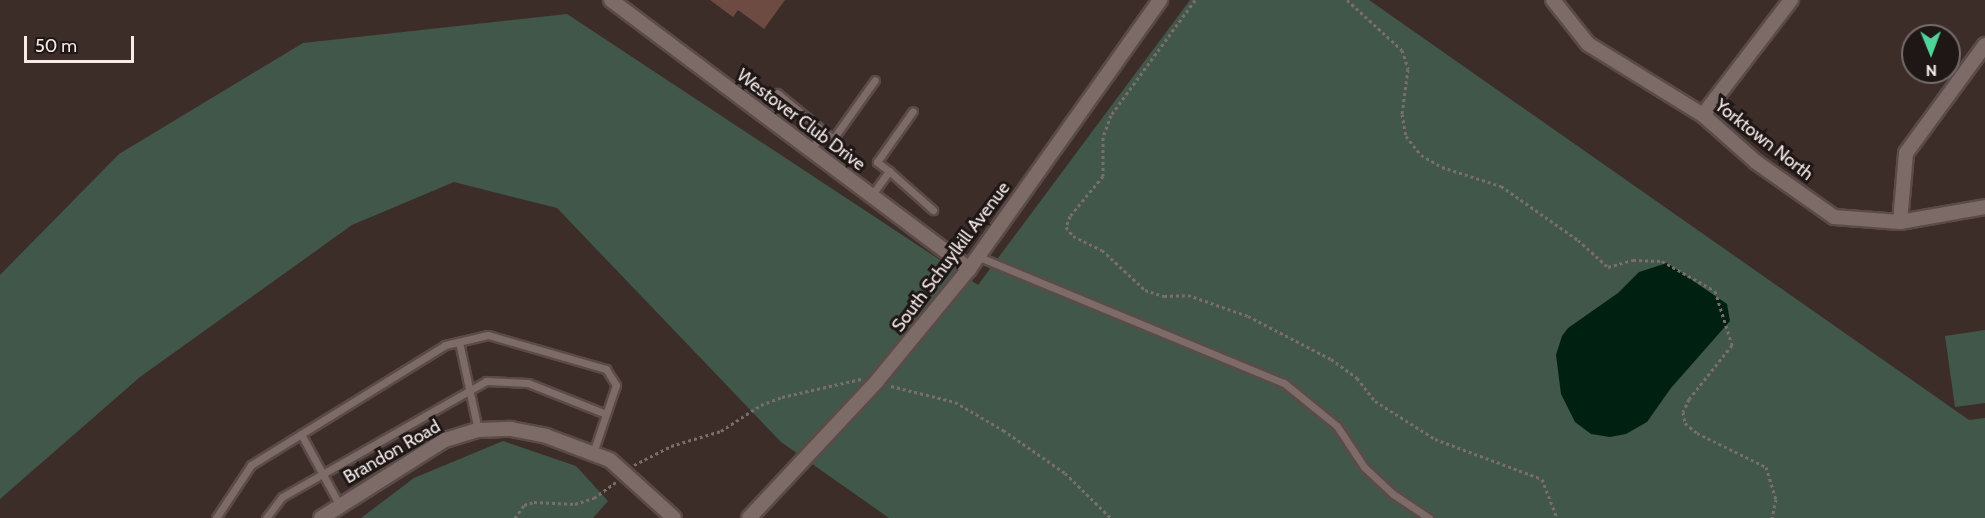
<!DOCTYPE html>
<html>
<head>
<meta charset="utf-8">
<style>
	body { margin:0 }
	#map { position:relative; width:1985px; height:518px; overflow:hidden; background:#3d2d29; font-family:Cabin,sans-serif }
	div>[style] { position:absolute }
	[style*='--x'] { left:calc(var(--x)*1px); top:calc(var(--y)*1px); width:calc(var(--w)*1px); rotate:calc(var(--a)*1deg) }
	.green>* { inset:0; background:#40574a }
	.water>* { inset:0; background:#002112 }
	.building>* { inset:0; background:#6d4a42 }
	.path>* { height:3px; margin-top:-1.5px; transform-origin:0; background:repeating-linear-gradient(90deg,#7b6d6a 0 3px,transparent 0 6px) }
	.roads { filter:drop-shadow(2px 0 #5b4b48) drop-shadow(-2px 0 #5b4b48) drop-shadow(0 2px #5b4b48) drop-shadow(0 -2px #5b4b48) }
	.lane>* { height:7px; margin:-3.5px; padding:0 3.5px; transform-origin:3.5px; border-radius:3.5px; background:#7c6b67 }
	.street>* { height:14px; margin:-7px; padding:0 7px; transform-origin:7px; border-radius:7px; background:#7c6b67 }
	span { translate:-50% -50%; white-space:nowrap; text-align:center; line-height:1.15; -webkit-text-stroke:6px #1e1715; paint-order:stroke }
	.street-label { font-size:18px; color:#f6ebe9 }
	.north { position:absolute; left:1901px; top:24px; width:60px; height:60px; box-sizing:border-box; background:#1e1715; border:2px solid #746c6a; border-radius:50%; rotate:179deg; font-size:16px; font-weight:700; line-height:24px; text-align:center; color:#f6ebe9 }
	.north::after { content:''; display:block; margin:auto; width:21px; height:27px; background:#50d398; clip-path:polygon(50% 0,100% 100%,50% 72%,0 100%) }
	.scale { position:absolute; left:24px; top:36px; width:110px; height:27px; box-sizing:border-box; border:3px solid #f6ebe9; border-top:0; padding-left:8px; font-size:18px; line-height:21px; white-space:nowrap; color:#f6ebe9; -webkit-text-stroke:4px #1e1715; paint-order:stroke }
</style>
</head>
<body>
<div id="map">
	<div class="green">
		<i style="clip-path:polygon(1190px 0,1369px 0,1969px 420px,1985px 418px,1985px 518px,889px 518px,781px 442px,557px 208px,454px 182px,352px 225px,140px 377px,0 499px,0 275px,119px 154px,303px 43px,567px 14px,978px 285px)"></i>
		<i style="clip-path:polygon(1985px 330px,1985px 403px,1955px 407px,1945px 336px)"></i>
		<i style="clip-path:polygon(503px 441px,576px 466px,608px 501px,593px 518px,361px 518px,414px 478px)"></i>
	</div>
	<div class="water">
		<i style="clip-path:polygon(1667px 263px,1727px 304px,1730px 321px,1671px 388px,1647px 422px,1626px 434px,1610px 437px,1591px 434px,1575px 422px,1561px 394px,1556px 355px,1562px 336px,1568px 328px,1618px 293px,1639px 272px)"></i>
	</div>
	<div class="building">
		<i style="clip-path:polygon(710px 0,785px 0,764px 29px,738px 10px,733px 17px)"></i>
	</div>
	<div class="path">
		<i style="--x:1195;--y:0;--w:142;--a:126.1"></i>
		<i style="--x:1111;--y:115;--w:23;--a:110"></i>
		<i style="--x:1103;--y:137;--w:39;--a:90"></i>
		<i style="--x:1103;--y:176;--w:52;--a:129.5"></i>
		<i style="--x:1070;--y:216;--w:12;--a:110"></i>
		<i style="--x:1066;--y:227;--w:11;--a:52"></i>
		<i style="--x:1073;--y:236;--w:32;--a:26"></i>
		<i style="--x:1102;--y:250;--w:59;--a:42.9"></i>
		<i style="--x:1145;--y:290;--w:20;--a:18"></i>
		<i style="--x:1164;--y:296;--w:24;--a:-2"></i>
		<i style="--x:1188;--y:295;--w:64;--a:19.3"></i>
		<i style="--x:1248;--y:316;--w:93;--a:27.4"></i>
		<i style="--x:1331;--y:359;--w:32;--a:36"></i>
		<i style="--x:1357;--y:378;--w:29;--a:52"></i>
		<i style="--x:1375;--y:401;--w:71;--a:32.3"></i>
		<i style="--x:1435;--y:439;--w:114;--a:20.5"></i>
		<i style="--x:1542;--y:479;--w:42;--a:69"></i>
		<i style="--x:1347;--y:0;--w:74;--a:42.3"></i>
		<i style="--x:1402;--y:50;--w:20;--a:72"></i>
		<i style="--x:1408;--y:69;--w:45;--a:97.6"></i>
		<i style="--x:1402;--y:114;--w:22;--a:80"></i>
		<i style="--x:1406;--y:136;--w:24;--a:52"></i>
		<i style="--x:1421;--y:155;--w:24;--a:30"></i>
		<i style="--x:1442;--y:167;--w:62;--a:17.9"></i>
		<i style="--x:1501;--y:186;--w:94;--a:35"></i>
		<i style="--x:1578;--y:240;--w:40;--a:42"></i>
		<i style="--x:1608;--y:267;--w:26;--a:-16"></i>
		<i style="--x:1633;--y:260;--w:29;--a:2"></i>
		<i style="--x:1662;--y:261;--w:61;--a:29.5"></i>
		<i style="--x:1715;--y:291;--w:57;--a:72.5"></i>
		<i style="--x:1732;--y:345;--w:69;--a:128.5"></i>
		<i style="--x:1689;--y:399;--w:14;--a:115"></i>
		<i style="--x:1683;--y:412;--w:11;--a:80"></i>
		<i style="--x:1685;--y:423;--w:16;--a:40"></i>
		<i style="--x:1697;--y:433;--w:77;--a:26.2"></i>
		<i style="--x:1766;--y:467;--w:34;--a:73"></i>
		<i style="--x:1776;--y:499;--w:19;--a:102"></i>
		<i style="--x:891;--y:386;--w:66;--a:14"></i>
		<i style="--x:955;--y:402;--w:56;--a:30.3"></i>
		<i style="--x:1003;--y:430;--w:75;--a:34.7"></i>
		<i style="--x:1065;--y:473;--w:64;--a:44.4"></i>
		<i style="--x:634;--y:465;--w:42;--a:-27.2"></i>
		<i style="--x:671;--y:446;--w:52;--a:-16.7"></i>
		<i style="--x:721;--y:431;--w:48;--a:-33"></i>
		<i style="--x:761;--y:405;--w:22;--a:-21"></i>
		<i style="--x:782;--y:397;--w:81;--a:-12.8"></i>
		<i style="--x:515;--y:518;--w:16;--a:-55"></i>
		<i style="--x:524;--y:505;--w:10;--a:-17"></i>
		<i style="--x:534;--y:502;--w:41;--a:2.8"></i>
		<i style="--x:575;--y:504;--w:20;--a:-18"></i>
		<i style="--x:594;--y:498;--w:27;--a:-36"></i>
	</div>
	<div class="roads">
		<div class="lane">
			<i style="--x:777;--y:93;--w:72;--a:39.4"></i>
			<i style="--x:833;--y:139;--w:72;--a:-54.6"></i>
			<i style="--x:811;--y:150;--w:23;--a:-56"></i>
			<i style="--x:889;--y:171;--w:15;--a:-143"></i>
			<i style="--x:877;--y:162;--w:62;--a:-54.8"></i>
			<i style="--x:871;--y:196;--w:31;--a:-54"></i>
			<i style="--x:889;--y:171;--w:59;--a:41.6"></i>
			<i style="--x:977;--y:256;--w:332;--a:22.5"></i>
			<i style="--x:1284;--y:383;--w:68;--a:39.1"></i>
			<i style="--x:1337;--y:426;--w:49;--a:56.6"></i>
			<i style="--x:1364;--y:467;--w:40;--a:43"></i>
			<i style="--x:1393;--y:494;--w:43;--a:33.7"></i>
			<i style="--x:459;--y:342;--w:90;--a:77.8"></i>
			<i style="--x:301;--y:434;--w:80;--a:61.5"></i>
			<i style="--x:216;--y:518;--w:64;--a:-56.6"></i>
			<i style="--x:251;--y:465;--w:228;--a:-31.7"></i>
			<i style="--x:445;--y:345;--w:44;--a:-13.1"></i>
			<i style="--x:488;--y:335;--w:123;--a:16.1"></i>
			<i style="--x:606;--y:369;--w:19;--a:58"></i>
			<i style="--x:616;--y:385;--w:72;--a:108.7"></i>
			<i style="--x:266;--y:518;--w:26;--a:-53"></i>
			<i style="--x:282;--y:497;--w:235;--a:-29.6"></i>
			<i style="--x:486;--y:381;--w:42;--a:2.7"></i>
			<i style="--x:528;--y:383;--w:84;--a:21.7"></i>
		</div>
		<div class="street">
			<i style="--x:611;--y:0;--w:448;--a:36.9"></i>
			<i style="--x:1553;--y:0;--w:56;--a:51.5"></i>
			<i style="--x:1588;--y:44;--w:135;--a:31.7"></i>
			<i style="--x:1703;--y:115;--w:71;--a:41.6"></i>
			<i style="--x:1756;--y:162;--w:95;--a:35.2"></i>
			<i style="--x:1834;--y:217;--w:66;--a:4.3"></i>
			<i style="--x:1900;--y:222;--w:86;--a:-10"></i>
			<i style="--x:1703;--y:115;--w:145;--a:-52.6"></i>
			<i style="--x:1900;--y:222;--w:69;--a:-85"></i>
			<i style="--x:1906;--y:153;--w:134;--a:-53.8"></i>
			<i style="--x:321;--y:518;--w:146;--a:-32.2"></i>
			<i style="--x:445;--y:440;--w:34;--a:-17"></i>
			<i style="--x:478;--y:430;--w:33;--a:-2"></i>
			<i style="--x:511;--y:429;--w:36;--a:11"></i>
			<i style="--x:546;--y:436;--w:68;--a:20.6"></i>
			<i style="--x:610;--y:460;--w:86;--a:42.2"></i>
			<i style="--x:749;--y:518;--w:187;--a:-46.9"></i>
			<i style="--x:877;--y:381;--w:145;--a:-50.6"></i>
			<i style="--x:969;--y:269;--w:330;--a:-54.6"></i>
		</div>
	</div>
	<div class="street-label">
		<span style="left:801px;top:120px;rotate:37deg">Westover Club Drive</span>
		<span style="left:1764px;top:140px;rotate:38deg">Yorktown North</span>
		<span style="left:951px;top:257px;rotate:-53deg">South Schuylkill Avenue</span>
		<span style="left:392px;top:452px;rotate:-30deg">Brandon Road</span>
	</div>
	<div class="north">N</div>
	<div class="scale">50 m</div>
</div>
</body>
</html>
